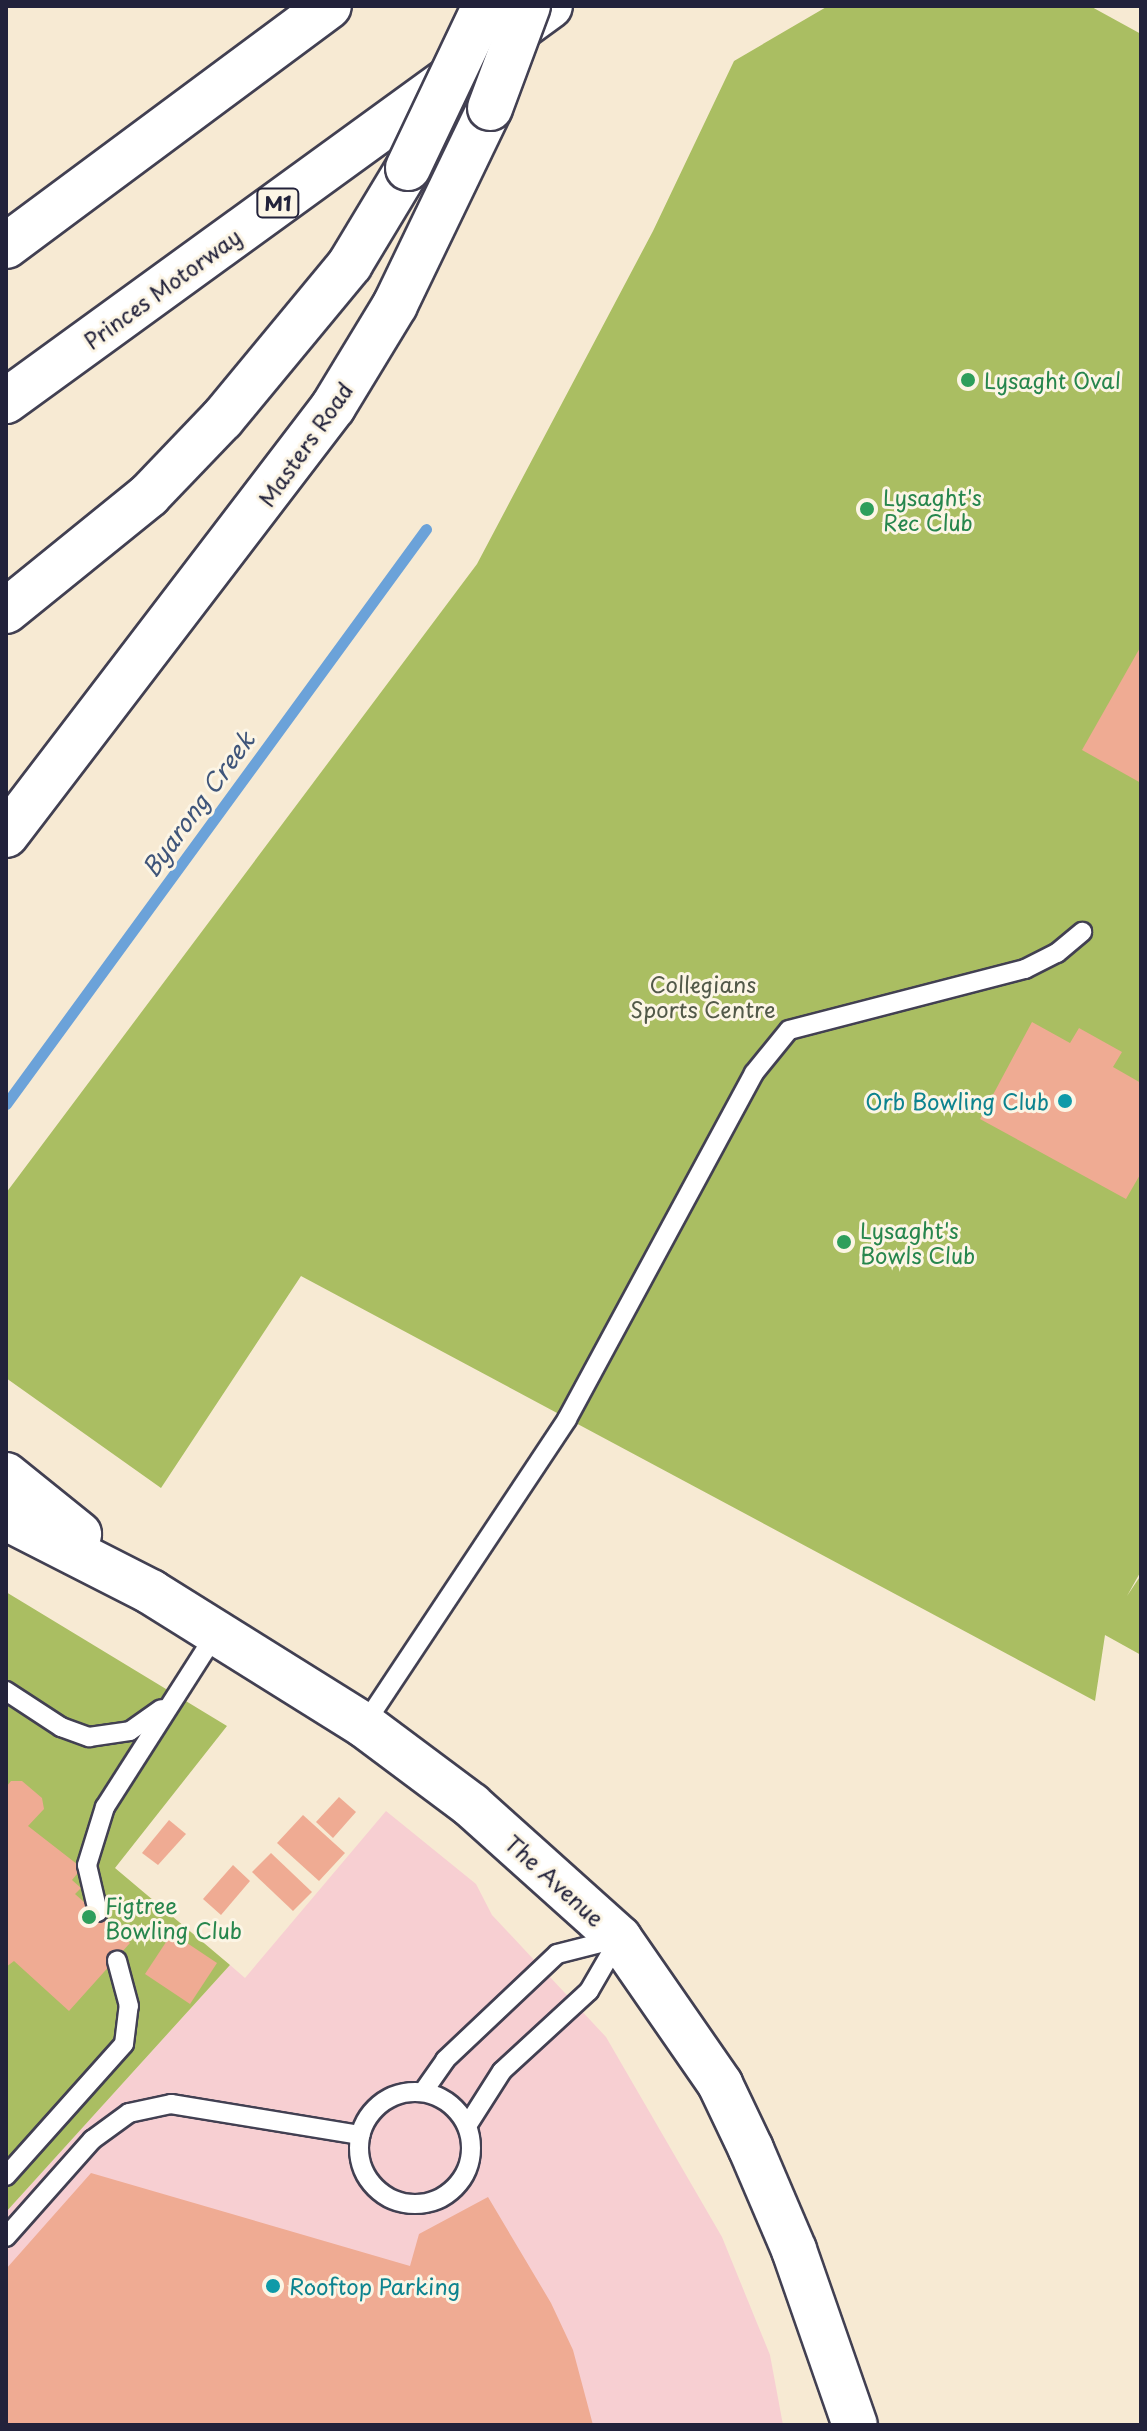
<!DOCTYPE html>
<html>
<head>
<meta charset="utf-8">
<style>
	body { margin:0 }
	#map { position:relative; width:1147px; height:2431px; overflow:hidden; background:#f7ead3; font-family:"Playpen Sans",sans-serif }
	div>[style] { position:absolute }
	[style*='--x'] { left:calc(var(--x)*1px); top:calc(var(--y)*1px); width:calc(var(--w)*1px); rotate:calc(var(--a)*1deg) }
	.built>* { inset:0; background:#f7cfd2 }
	.green>* { inset:0; background:#aabe62 }
	.stream>* { height:11px; margin:-5.5px; padding:0 5.5px; transform-origin:5.5px; border-radius:5.5px; background:#6ba2d9 }
	.building>* { inset:0; background:#efab93 }
	.roads { filter:drop-shadow(2px 0 #424052) drop-shadow(-2px 0 #424052) drop-shadow(0 2px #424052) drop-shadow(0 -2px #424052) }
	.lane>* { height:18px; margin:-9px; padding:0 9px; transform-origin:9px; border-radius:9px; background:#fff }
	.lane>.ring { margin:-9px; padding:0; box-sizing:content-box; background:none; border:18px solid #fff; border-radius:50% }
	.primary>* { height:44px; margin:-22px; padding:0 22px; transform-origin:22px; border-radius:22px; background:#fff }
	.highway>* { height:44px; margin:-22px; padding:0 22px; transform-origin:22px; border-radius:22px; background:#fff }
	.bridges { filter:drop-shadow(2px 0 #424052) drop-shadow(-2px 0 #424052) drop-shadow(0 2px #424052) drop-shadow(0 -2px #424052) }
	.primary-bridge>* { height:44px; margin:-22px; padding:0 22px; transform-origin:22px; border-radius:22px; background:#fff }
	.highway-bridge>* { height:44px; margin:-22px; padding:0 22px; transform-origin:22px; border-radius:22px; background:#fff }
	.dots>* { width:22px; height:22px; translate:-50% -50%; box-sizing:border-box; border:4px solid #fcf5e5; border-radius:50% }
	span { translate:-50% -50%; white-space:nowrap; text-align:center; line-height:1.15; -webkit-text-stroke:6px #fcf5e5; paint-order:stroke }
	.shield-label span { padding:2px 6px; background:#fcf5e5; border:2px solid; border-radius:6px; -webkit-text-stroke-width:0 }
	.shield-label { font-size:20px; color:#22223b; font-weight:700 }
	.street-label { font-size:22px; color:#22223b }
	.leisure-label { font-size:22px; color:#27864d }
	.left { translate:0 -50%; text-align:left }
	.park-label { font-size:22px; color:#525949 }
	.culture-label { font-size:22px; color:#0d838f }
	.right { translate:-100% -50%; text-align:right }
	.water-label { font-size:24px; color:#3f557a; font-style:italic }
	.frame { position:absolute; inset:0; border:8px solid #22223b; pointer-events:none }
</style>
</head>
<body>
<div id="map">
	<div class="built">
		<i style="clip-path:polygon(386px 1811px,476px 1884px,492px 1915px,606px 2037px,722px 2237px,770px 2355px,783px 2425px,6px 2425px,6px 2212px,230px 1965px,245px 1978px)"></i>
	</div>
	<div class="green">
		<i style="clip-path:polygon(828px 6px,1090px 6px,1141px 34px,1141px 1571px,1127px 1596px,1141px 1575px,1141px 1655px,1105px 1635px,1095px 1701px,301px 1276px,161px 1488px,6px 1378px,6px 1193px,477px 564px,653px 231px,734px 61px)"></i>
		<i style="clip-path:polygon(6px 1592px,227px 1726px,115px 1868px,230px 1965px,6px 2212px)"></i>
	</div>
	<div class="stream">
		<i style="--x:6;--y:1104;--w:712;--a:-53.85"></i>
	</div>
	<div class="building">
		<i style="clip-path:polygon(1141px 646px,1141px 783px,1082px 750px)"></i>
		<i style="clip-path:polygon(1032px 1022px,1070px 1043px,1079px 1028px,1122px 1052px,1113px 1067px,1141px 1083px,1141px 1173px,1126px 1199px,980px 1119px)"></i>
		<i style="clip-path:polygon(11px 1781px,22px 1781px,42px 1798px,44px 1809px,28px 1826px,82px 1868px,72px 1880px,81px 1888px,75px 1894px,130px 1943px,69px 2011px,14px 1961px,6px 1967px,6px 1787px)"></i>
		<i style="clip-path:polygon(339px 1797px,356px 1812px,333px 1838px,316px 1822px)"></i>
		<i style="clip-path:polygon(303px 1815px,345px 1853px,319px 1881px,277px 1843px)"></i>
		<i style="clip-path:polygon(169px 1820px,186px 1834px,158px 1865px,142px 1853px)"></i>
		<i style="clip-path:polygon(271px 1853px,312px 1892px,293px 1911px,252px 1872px)"></i>
		<i style="clip-path:polygon(233px 1865px,250px 1881px,221px 1915px,203px 1899px)"></i>
		<i style="clip-path:polygon(172px 1933px,217px 1963px,190px 2004px,145px 1974px)"></i>
		<i style="clip-path:polygon(91px 2173px,410px 2266px,419px 2234px,488px 2197px,551px 2303px,573px 2350px,593px 2425px,6px 2425px,6px 2269px)"></i>
	</div>
	<div class="roads">
		<div class="lane">
			<i style="--x:6;--y:1691;--w:66;--a:33.2"></i>
			<i style="--x:61;--y:1727;--w:30;--a:20"></i>
			<i style="--x:89;--y:1737;--w:41;--a:-8.3"></i>
			<i style="--x:130;--y:1731;--w:38;--a:-35"></i>
			<i style="--x:364;--y:1725;--w:367;--a:-56.4"></i>
			<i style="--x:567;--y:1419;--w:393;--a:-61.6"></i>
			<i style="--x:754;--y:1073;--w:55;--a:-50.9"></i>
			<i style="--x:789;--y:1030;--w:244;--a:-14.5"></i>
			<i style="--x:1025;--y:969;--w:36;--a:-27"></i>
			<i style="--x:1057;--y:953;--w:33;--a:-40"></i>
			<i style="--x:98;--y:1912;--w:48;--a:-103.2"></i>
			<i style="--x:87;--y:1865;--w:61;--a:-72.8"></i>
			<i style="--x:105;--y:1807;--w:208;--a:-57.4"></i>
			<i class="ring" style="left:359px;top:2092px;width:94px;height:94px"></i>
			<i style="--x:423;--y:2092;--w:39;--a:-55"></i>
			<i style="--x:445;--y:2060;--w:154;--a:-43.4"></i>
			<i style="--x:557;--y:1954;--w:61;--a:-14.3"></i>
			<i style="--x:467;--y:2126;--w:65;--a:-57.5"></i>
			<i style="--x:502;--y:2071;--w:118;--a:-42.6"></i>
			<i style="--x:589;--y:1991;--w:58;--a:-59.9"></i>
			<i style="--x:6;--y:2176;--w:177;--a:-48.2"></i>
			<i style="--x:124;--y:2044;--w:38;--a:-83"></i>
			<i style="--x:129;--y:2006;--w:47;--a:-104.9"></i>
			<i style="--x:6;--y:2237;--w:130;--a:-48.4"></i>
			<i style="--x:92;--y:2140;--w:46;--a:-36.1"></i>
			<i style="--x:129;--y:2113;--w:43;--a:-12.1"></i>
			<i style="--x:171;--y:2104;--w:192;--a:9.3"></i>
		</div>
		<div class="primary">
			<i style="--x:6;--y:835;--w:539;--a:-52.62"></i>
			<i style="--x:333;--y:407;--w:119;--a:-58.7"></i>
			<i style="--x:395;--y:305;--w:219;--a:-64.3"></i>
			<i style="--x:6;--y:1475;--w:94;--a:38.9"></i>
			<i style="--x:6;--y:1518;--w:163;--a:27"></i>
			<i style="--x:151;--y:1592;--w:251;--a:32"></i>
			<i style="--x:364;--y:1725;--w:134;--a:36.8"></i>
			<i style="--x:471;--y:1805;--w:199;--a:41.9"></i>
			<i style="--x:619;--y:1938;--w:178;--a:55.3"></i>
			<i style="--x:720;--y:2084;--w:72;--a:64.5"></i>
			<i style="--x:751;--y:2149;--w:110;--a:66.9"></i>
			<i style="--x:794;--y:2250;--w:185;--a:70.8"></i>
		</div>
		<div class="highway">
			<i style="--x:6;--y:246;--w:402;--a:-36.6"></i>
			<i style="--x:6;--y:401;--w:672;--a:-35.98"></i>
			<i style="--x:6;--y:611;--w:184;--a:-39"></i>
			<i style="--x:149;--y:495;--w:105;--a:-46.2"></i>
			<i style="--x:222;--y:419;--w:201;--a:-50.4"></i>
			<i style="--x:350;--y:264;--w:112;--a:-58.9"></i>
		</div>
	</div>
	<div class="bridges">
		<div class="primary-bridge">
			<i style="--x:490;--y:108;--w:109;--a:-69.6"></i>
		</div>
		<div class="highway-bridge">
			<i style="--x:408;--y:168;--w:179;--a:-64.6"></i>
		</div>
	</div>
	<div class="dots">
		<i style="left:968px;top:380px;background:#2e9e5b"></i>
		<i style="left:867px;top:509px;background:#2e9e5b"></i>
		<i style="left:1065px;top:1101px;background:#0f9aa8"></i>
		<i style="left:844px;top:1242px;background:#2e9e5b"></i>
		<i style="left:89px;top:1917px;background:#2e9e5b"></i>
		<i style="left:273px;top:2286px;background:#0f9aa8"></i>
	</div>
	<div class="shield-label">
		<span style="left:278px;top:203px">M1</span>
	</div>
	<div class="street-label">
		<span style="left:162px;top:288px;rotate:-36deg">Princes Motorway</span>
		<span style="left:305px;top:444px;rotate:-55deg">Masters Road</span>
		<span style="left:555px;top:1880px;rotate:42deg">The Avenue</span>
	</div>
	<div class="leisure-label">
		<span class="left" style="left:984px;top:380px">Lysaght Oval</span>
		<span class="left" style="left:883px;top:509px">Lysaght's<br>Rec Club</span>
		<span class="left" style="left:860px;top:1242px">Lysaght's<br>Bowls Club</span>
		<span class="left" style="left:105px;top:1917px">Figtree<br>Bowling Club</span>
	</div>
	<div class="park-label">
		<span style="left:703px;top:996px">Collegians<br>Sports Centre</span>
	</div>
	<div class="culture-label">
		<span class="right" style="left:1049px;top:1101px">Orb Bowling Club</span>
		<span class="left" style="left:289px;top:2286px">Rooftop Parking</span>
	</div>
	<div class="water-label">
		<span style="left:198px;top:804px;rotate:-54deg">Byarong Creek</span>
	</div>
	<div class="frame"></div>
</div>
</body>
</html>
